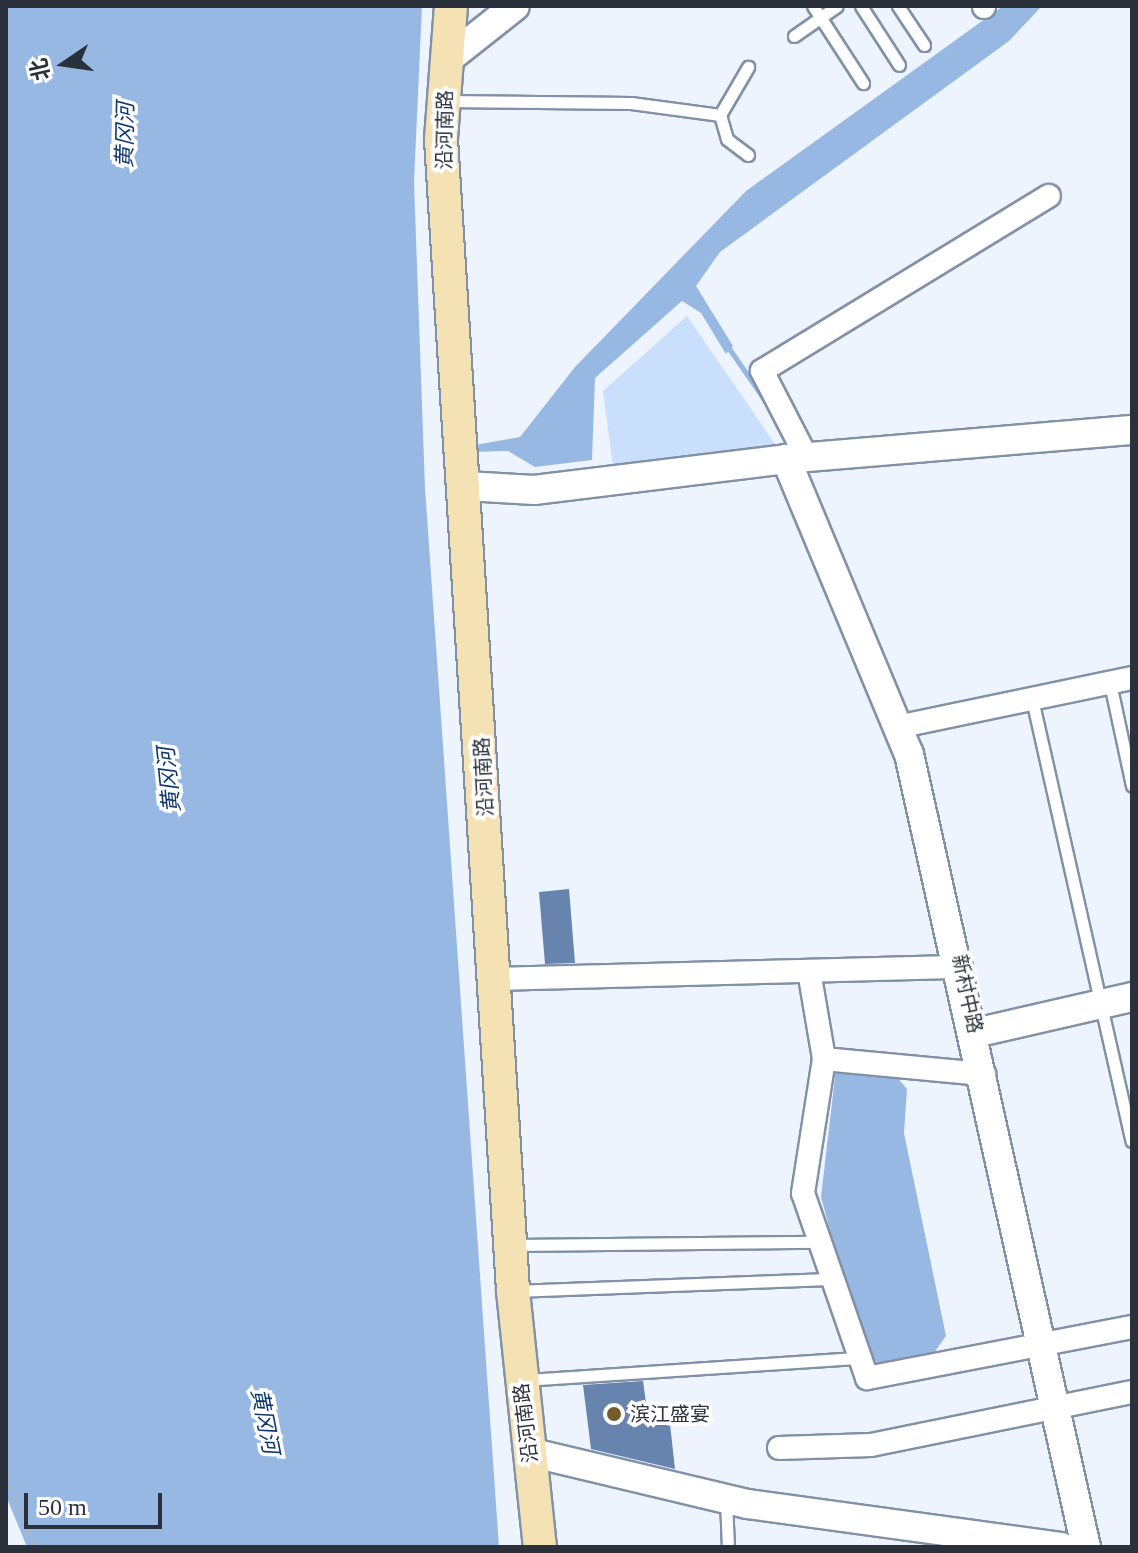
<!DOCTYPE html>
<html>
<head>
<meta charset="utf-8">
<style>
	body { margin:0 }
	#map { position:relative; width:1138px; height:1553px; overflow:hidden; background:#edf4fe; font-family:"Times New Roman","Noto Sans SC",serif }
	div>[style] { position:absolute }
	[style*='--x'] { left:calc(var(--x)*1px); top:calc(var(--y)*1px); width:calc(var(--w)*1px); rotate:calc(var(--a)*1deg) }
	.green>* { inset:0; background:#cadffc }
	.water>* { inset:0; background:#98b8e4 }
	.stream>* { height:5px; margin:-2.5px; padding:0 2.5px; transform-origin:2.5px; border-radius:2.5px; background:#98b8e4 }
	.building>* { inset:0; background:#6684ae }
	.path>* { height:3px; margin-top:-1.5px; transform-origin:0; background:repeating-linear-gradient(90deg,#aeb5bf 0 6px,transparent 0 12px) }
	.roads { filter:drop-shadow(2px 0 #8291a7) drop-shadow(-2px 0 #8291a7) drop-shadow(0 2px #8291a7) drop-shadow(0 -2px #8291a7) }
	.service>* { height:11px; margin:-5.5px; padding:0 5.5px; transform-origin:5.5px; border-radius:5.5px; background:#fff }
	.minor>* { height:22px; margin:-11px; padding:0 11px; transform-origin:11px; border-radius:11px; background:#fff }
	.tertiary>* { height:28px; margin:-14px; padding:0 14px; transform-origin:14px; border-radius:14px; background:#fff }
	.secondary>* { height:32px; margin:-16px; padding:0 16px; transform-origin:16px; border-radius:16px; background:#f5e2b4 }
	.dots>* { width:22px; height:22px; translate:-50% -50%; box-sizing:border-box; border:4px solid #fff; border-radius:50% }
	span { translate:-50% -50%; white-space:nowrap; text-align:center; line-height:1.15; -webkit-text-stroke:7px #fff; paint-order:stroke }
	.street-label { font-size:20px; color:#2a313a }
	.poi-label { font-size:20px; color:#2a313a }
	.left { translate:0 -50%; text-align:left }
	.water-label { font-size:22px; color:#0f386e; font-style:italic }
	.frame { position:absolute; inset:0; border:8px solid #2a313a; pointer-events:none }
	.north { position:absolute; left:24px; top:24px; width:80px; height:80px; -webkit-text-stroke:6px #fff; paint-order:stroke; rotate:257deg; font-size:22px; font-weight:700; line-height:32px; text-align:center; color:#2a313a }
	.north::after { content:''; display:block; margin:auto; width:28px; height:36px; background:#2a313a; clip-path:polygon(50% 0,100% 100%,50% 72%,0 100%) }
	.scale { position:absolute; left:24px; top:1493px; width:138px; height:36px; box-sizing:border-box; border:4px solid #2a313a; border-top:0; padding-left:10px; font-size:24px; line-height:28px; white-space:nowrap; color:#2a313a; -webkit-text-stroke:6px #fff; paint-order:stroke }
</style>
</head>
<body>
<div id="map">
	<div class="green">
		<i style="clip-path:polygon(687px 316px,777px 447px,613px 467px,603px 391px)"></i>
	</div>
	<div class="water">
		<i style="clip-path:polygon(6px 6px,422px 6px,414px 182px,425px 488px,499px 1547px,27px 1547px,6px 1496px)"></i>
		<i style="clip-path:polygon(1003px 6px,1042px 6px,1009px 41px,720px 252px,696px 286px,733px 346px,726px 354px,701px 313px,682px 301px,595px 378px,592px 460px,535px 467px,508px 451px,470px 452px,470px 446px,520px 437px,575px 367px,746px 191px)"></i>
		<i style="clip-path:polygon(836px 1068px,896px 1076px,907px 1089px,904px 1133px,946px 1336px,931px 1357px,881px 1367px,861px 1344px,821px 1197px)"></i>
	</div>
	<div class="stream">
		<i style="--x:726;--y:344;--w:74;--a:55.5"></i>
	</div>
	<div class="building">
		<i style="clip-path:polygon(569px 889px,575px 963px,545px 964px,539px 892px)"></i>
		<i style="clip-path:polygon(643px 1381px,648px 1417px,669px 1415px,675px 1469px,591px 1449px,583px 1385px)"></i>
	</div>
	<div class="path">
		<i style="--x:6;--y:1473;--w:79;--a:69.3"></i>
	</div>
	<div class="roads">
		<div class="service">
			<i style="--x:813;--y:6;--w:92;--a:57"></i>
			<i style="--x:861;--y:6;--w:70;--a:57.2"></i>
			<i style="--x:898;--y:6;--w:47;--a:56.3"></i>
			<i style="--x:794;--y:36;--w:52;--a:-34.9"></i>
			<i style="--x:445;--y:101;--w:186;--a:0.6"></i>
			<i style="--x:631;--y:103;--w:90;--a:7.7"></i>
			<i style="--x:748;--y:155;--w:26;--a:-143"></i>
			<i style="--x:727;--y:139;--w:25;--a:-106"></i>
			<i style="--x:720;--y:115;--w:56;--a:-59.7"></i>
			<i style="--x:1110;--y:683;--w:105;--a:77.9"></i>
			<i style="--x:1032;--y:699;--w:453;--a:77.3"></i>
			<i style="--x:515;--y:1245;--w:303;--a:-0.6"></i>
			<i style="--x:514;--y:1291;--w:315;--a:-2.2"></i>
			<i style="--x:525;--y:1380;--w:334;--a:-3.8"></i>
			<i style="--x:726;--y:1500;--w:47;--a:87.6"></i>
		</div>
		<div class="minor">
			<i style="--x:984;--y:6;--w:1;--a:90"></i>
			<i style="--x:807;--y:458;--w:98;--a:-117.3"></i>
			<i style="--x:762;--y:371;--w:336;--a:-31.4"></i>
			<i style="--x:897;--y:727;--w:240;--a:-11.8"></i>
			<i style="--x:809;--y:971;--w:89;--a:80.3"></i>
			<i style="--x:824;--y:1059;--w:136;--a:98.9"></i>
			<i style="--x:803;--y:1193;--w:196;--a:70.9"></i>
			<i style="--x:867;--y:1378;--w:270;--a:-10.9"></i>
			<i style="--x:496;--y:979;--w:465;--a:-1.5"></i>
			<i style="--x:824;--y:1059;--w:161;--a:5.4"></i>
			<i style="--x:779;--y:1448;--w:92;--a:-1.9"></i>
			<i style="--x:871;--y:1445;--w:266;--a:-11.5"></i>
		</div>
		<div class="tertiary">
			<i style="--x:448;--y:59;--w:85;--a:-38.3"></i>
			<i style="--x:786;--y:459;--w:320;--a:67.4"></i>
			<i style="--x:909;--y:754;--w:813;--a:77.42"></i>
			<i style="--x:466;--y:486;--w:68;--a:3.4"></i>
			<i style="--x:534;--y:490;--w:254;--a:-7"></i>
			<i style="--x:786;--y:459;--w:347;--a:-4.8"></i>
			<i style="--x:975;--y:1033;--w:161;--a:-12.9"></i>
			<i style="--x:529;--y:1452;--w:225;--a:13.4"></i>
			<i style="--x:748;--y:1504;--w:316;--a:7.8"></i>
		</div>
		<div class="secondary">
			<i style="--x:451;--y:6;--w:133;--a:94.3"></i>
			<i style="--x:441;--y:139;--w:1154;--a:86.42"></i>
			<i style="--x:513;--y:1291;--w:257;--a:84"></i>
		</div>
	</div>
	<div class="dots">
		<i style="left:614px;top:1414px;background:#755a2c"></i>
	</div>
	<div class="street-label">
		<span style="left:445px;top:130px;rotate:-89deg">沿河南路</span>
		<span style="left:484px;top:777px;rotate:-93deg">沿河南路</span>
		<span style="left:967px;top:994px;rotate:78deg">新村中路</span>
		<span style="left:526px;top:1423px;rotate:-97deg">沿河南路</span>
	</div>
	<div class="poi-label">
		<span class="left" style="left:630px;top:1414px">滨江盛宴</span>
	</div>
	<div class="water-label">
		<span style="left:125px;top:135px;rotate:-89deg">黄冈河</span>
		<span style="left:169px;top:780px;rotate:-96deg">黄冈河</span>
		<span style="left:265px;top:1421px;rotate:79deg">黄冈河</span>
	</div>
	<div class="frame"></div>
	<div class="north">北</div>
	<div class="scale">50 m</div>
</div>
</body>
</html>
